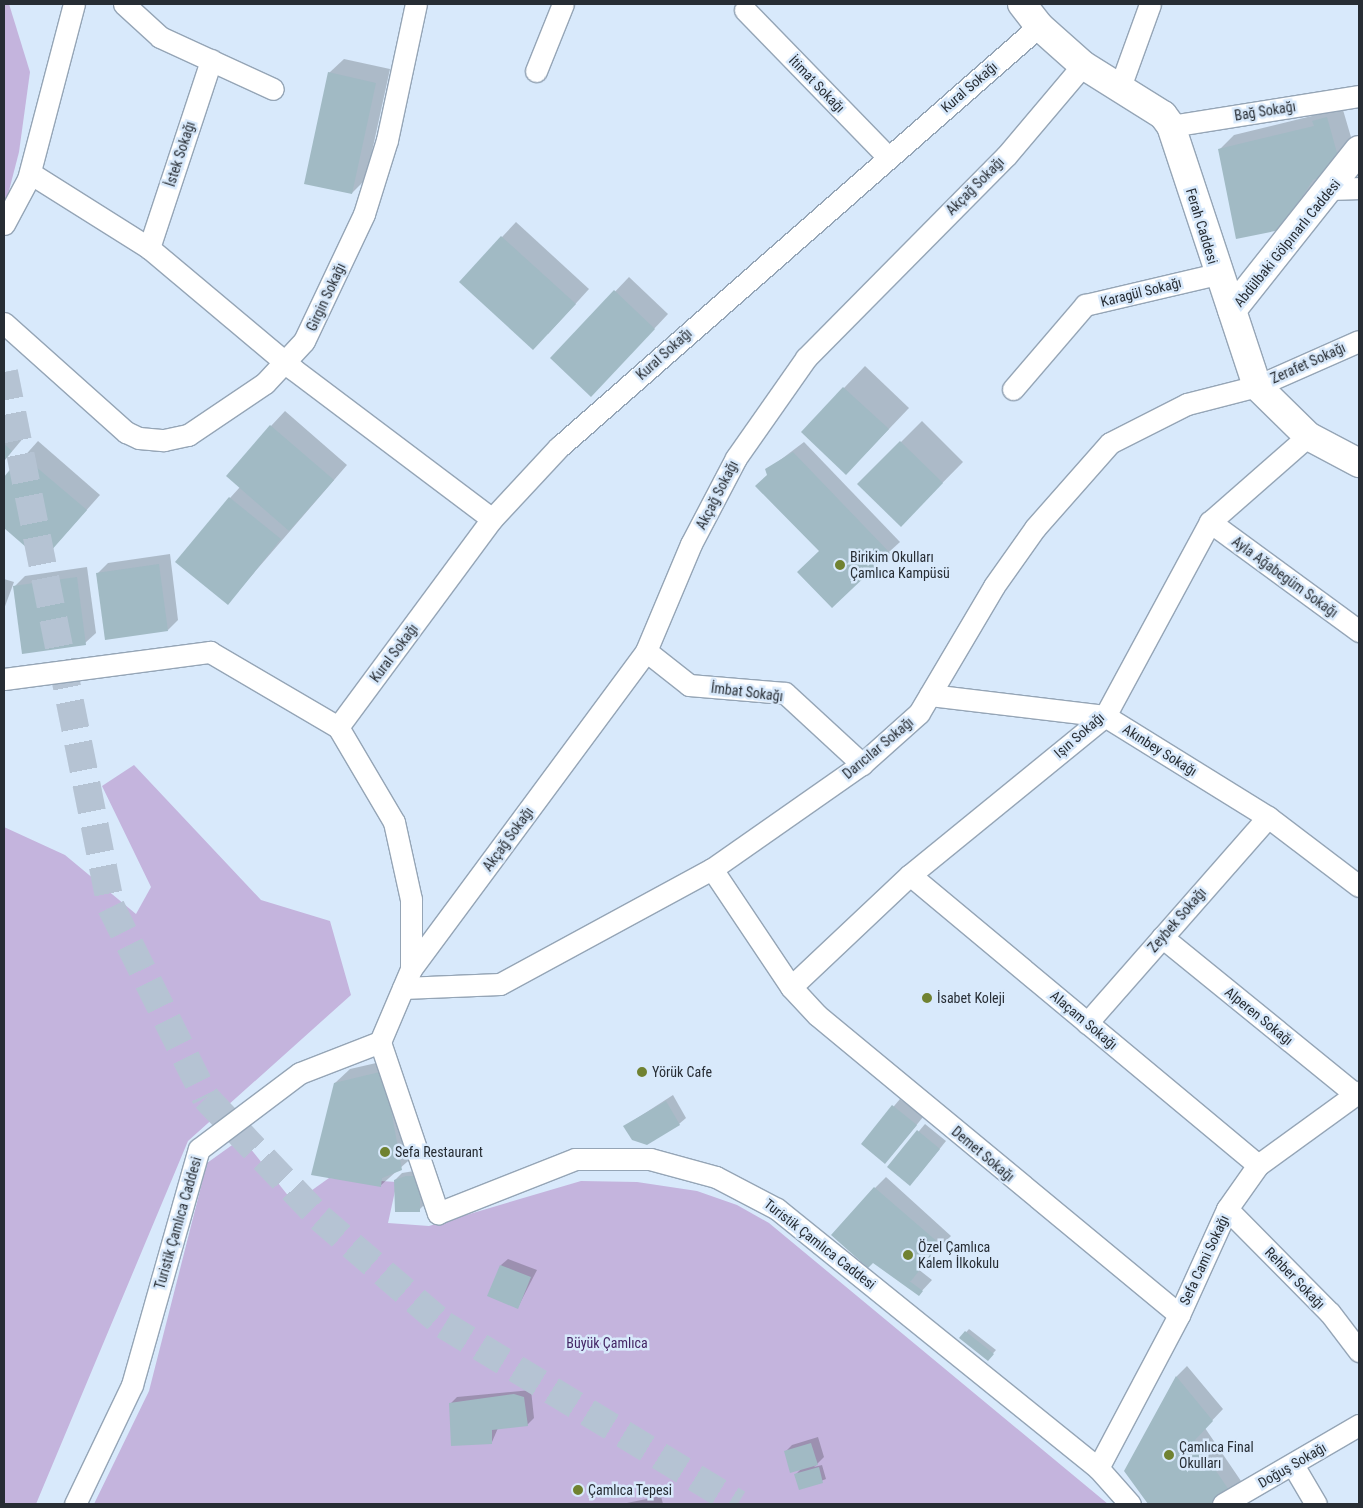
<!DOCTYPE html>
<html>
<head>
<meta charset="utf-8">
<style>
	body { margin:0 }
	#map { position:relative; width:1363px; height:1508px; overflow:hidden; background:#d8e9fb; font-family:"Roboto Condensed",sans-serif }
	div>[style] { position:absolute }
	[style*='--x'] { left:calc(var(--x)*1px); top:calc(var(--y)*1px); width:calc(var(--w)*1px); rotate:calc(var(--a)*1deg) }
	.green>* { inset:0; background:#c4b4dd }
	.shadow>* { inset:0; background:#0003 }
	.building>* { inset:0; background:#a1bac4 }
	.primary-tunnel>* { height:28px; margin-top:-14px; transform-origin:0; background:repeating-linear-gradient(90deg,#b5c3d3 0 28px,transparent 0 42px) }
	.roads { filter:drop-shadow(1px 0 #95a5b6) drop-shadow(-1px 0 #95a5b6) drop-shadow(0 1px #95a5b6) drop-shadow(0 -1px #95a5b6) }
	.minor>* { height:21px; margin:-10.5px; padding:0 10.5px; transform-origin:10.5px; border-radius:10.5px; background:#fff }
	.tertiary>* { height:28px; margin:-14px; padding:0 14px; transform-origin:14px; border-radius:14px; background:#fff }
	.dots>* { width:14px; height:14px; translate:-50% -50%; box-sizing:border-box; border:2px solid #d8e9fb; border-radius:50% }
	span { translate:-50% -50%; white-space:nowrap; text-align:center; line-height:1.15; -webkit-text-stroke:5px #d8e9fb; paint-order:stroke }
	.street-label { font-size:14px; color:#272d34 }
	.poi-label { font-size:14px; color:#272d34 }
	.left { translate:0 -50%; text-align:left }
	.park-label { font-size:14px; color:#442665 }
	.frame { position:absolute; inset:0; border:5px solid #272d34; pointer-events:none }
</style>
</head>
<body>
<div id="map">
	<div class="green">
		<i style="clip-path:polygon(4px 4px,9px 4px,30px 72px,19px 152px,4px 210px)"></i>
		<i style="clip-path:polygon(134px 765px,261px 900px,330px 921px,351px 995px,188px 1141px,36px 1504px,4px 1504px,4px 827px,65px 855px,136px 914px,151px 887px,102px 786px)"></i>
		<i style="clip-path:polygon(242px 1138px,294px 1203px,329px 1178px,397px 1182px,388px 1223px,429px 1226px,581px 1181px,637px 1182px,697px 1191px,737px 1205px,769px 1223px,1108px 1504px,94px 1504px,149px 1391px,207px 1163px)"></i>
	</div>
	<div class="shadow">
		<i style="clip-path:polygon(344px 59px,390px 69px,366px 179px,352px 193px,329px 73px)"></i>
		<i style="clip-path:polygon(1341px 103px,1353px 144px,1319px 177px,1279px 229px,1220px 149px,1234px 135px,1320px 114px)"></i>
		<i style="clip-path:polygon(516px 222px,589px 289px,548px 334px,460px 282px)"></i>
		<i style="clip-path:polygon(629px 277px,668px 314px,605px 381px,552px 358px)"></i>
		<i style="clip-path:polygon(865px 366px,909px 408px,867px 452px,802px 432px)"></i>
		<i style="clip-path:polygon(285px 411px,347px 465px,228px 603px,230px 498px,240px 487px,271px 426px)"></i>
		<i style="clip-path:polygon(4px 418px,25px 436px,4px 461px)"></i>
		<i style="clip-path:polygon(922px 421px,963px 462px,901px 525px,859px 484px)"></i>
		<i style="clip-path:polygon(38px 441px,100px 495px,42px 560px,4px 527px,4px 479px)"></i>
		<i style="clip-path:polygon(804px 442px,900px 542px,889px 552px,820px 551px,767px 470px)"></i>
		<i style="clip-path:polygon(170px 554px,178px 620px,168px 630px,97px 574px,108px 563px)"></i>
		<i style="clip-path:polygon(87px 567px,96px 633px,85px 643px,14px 587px,25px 576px)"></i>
		<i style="clip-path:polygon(4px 579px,14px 582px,4px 609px)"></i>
		<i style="clip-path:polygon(398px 1058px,416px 1154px,380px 1186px,335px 1083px,350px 1069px)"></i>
		<i style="clip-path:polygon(673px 1095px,686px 1118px,679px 1124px,625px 1126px)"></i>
		<i style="clip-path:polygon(900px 1099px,923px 1117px,892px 1155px,862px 1144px)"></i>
		<i style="clip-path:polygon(925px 1124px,946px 1141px,917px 1177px,889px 1167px)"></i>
		<i style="clip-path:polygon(426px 1169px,426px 1203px,419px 1210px,395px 1180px,402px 1173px)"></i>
		<i style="clip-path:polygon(886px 1177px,951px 1236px,918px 1269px,932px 1280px,919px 1294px,873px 1261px,875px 1188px)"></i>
		<i style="clip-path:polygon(508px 1259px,537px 1270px,518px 1307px,501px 1265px)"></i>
		<i style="clip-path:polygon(969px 1329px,996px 1350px,988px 1359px,961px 1338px)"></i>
		<i style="clip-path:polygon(1187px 1366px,1223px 1409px,1205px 1428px,1241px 1481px,1208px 1504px,1150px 1504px,1125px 1471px,1177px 1376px)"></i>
		<i style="clip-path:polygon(531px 1390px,534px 1418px,527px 1425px,498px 1428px,492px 1442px,450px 1404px,457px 1397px)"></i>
		<i style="clip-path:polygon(818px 1437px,824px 1457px,814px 1467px,822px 1465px,826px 1479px,800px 1489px,795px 1475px,802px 1468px,785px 1452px,792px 1445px)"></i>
		<i style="clip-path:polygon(661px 1496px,663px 1504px,622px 1504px)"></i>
	</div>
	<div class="building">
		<i style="clip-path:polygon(328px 72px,376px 83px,352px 194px,304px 184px)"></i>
		<i style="clip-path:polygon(1327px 117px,1339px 160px,1326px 175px,1313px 180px,1280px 230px,1236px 239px,1218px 149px,1314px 126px,1312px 121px)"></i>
		<i style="clip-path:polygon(501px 236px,576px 304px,533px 350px,459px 282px)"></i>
		<i style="clip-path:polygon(614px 290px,655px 329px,591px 397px,550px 358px)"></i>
		<i style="clip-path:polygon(843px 387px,889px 429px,846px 475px,801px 432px)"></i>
		<i style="clip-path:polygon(270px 425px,334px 480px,289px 531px,226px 476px)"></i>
		<i style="clip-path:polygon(900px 441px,943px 483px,901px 527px,857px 484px)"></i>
		<i style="clip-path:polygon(4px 444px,12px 451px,4px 461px)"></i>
		<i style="clip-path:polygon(793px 452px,890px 553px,832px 608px,797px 572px,819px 551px,755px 486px,767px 475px,765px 469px)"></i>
		<i style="clip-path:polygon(22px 455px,87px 510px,42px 561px,4px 528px,4px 477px)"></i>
		<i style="clip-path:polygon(229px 497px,281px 539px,228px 605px,175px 562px)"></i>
		<i style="clip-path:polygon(159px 564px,168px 631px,105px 640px,96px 573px)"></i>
		<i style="clip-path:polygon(77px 577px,86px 645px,22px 654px,13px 586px)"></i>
		<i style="clip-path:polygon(384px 1071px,402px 1170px,382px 1178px,381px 1187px,311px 1175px,334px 1083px)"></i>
		<i style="clip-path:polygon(666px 1101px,680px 1125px,647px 1145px,632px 1140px,623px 1126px)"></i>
		<i style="clip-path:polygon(892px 1105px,917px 1125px,885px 1164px,861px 1144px)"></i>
		<i style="clip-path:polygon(917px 1130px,940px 1149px,910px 1186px,887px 1167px)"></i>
		<i style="clip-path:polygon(406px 1176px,420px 1176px,420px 1212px,395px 1212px,394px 1180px)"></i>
		<i style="clip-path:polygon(874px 1187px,940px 1244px,911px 1281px,908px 1280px,923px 1291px,919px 1296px,873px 1263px,868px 1268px,831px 1235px)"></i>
		<i style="clip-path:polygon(500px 1265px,531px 1277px,518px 1309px,487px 1296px)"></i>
		<i style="clip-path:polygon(965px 1331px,994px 1354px,988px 1361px,959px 1338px)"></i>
		<i style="clip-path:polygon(1176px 1376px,1213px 1421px,1195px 1440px,1231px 1493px,1211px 1504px,1148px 1504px,1124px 1471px)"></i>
		<i style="clip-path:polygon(514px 1394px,524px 1397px,528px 1426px,492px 1430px,492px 1444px,451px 1446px,449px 1403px)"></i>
		<i style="clip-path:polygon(811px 1443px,818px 1465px,790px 1473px,784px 1451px)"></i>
		<i style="clip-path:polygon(819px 1467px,823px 1483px,799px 1490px,794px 1474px)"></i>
	</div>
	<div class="primary-tunnel">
		<i style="--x:4;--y:372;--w:546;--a:78.69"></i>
		<i style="--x:111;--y:907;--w:213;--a:63.6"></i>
		<i style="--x:206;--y:1098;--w:166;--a:46.5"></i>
		<i style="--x:320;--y:1218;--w:164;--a:40.8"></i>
		<i style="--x:444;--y:1325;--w:344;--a:31.3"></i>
	</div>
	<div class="roads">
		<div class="minor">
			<i style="--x:124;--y:4;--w:49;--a:42.5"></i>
			<i style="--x:160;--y:37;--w:124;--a:24.7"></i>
			<i style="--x:745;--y:10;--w:205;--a:45.8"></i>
			<i style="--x:536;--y:71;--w:72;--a:-68.1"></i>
			<i style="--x:1120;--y:87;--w:88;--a:-70.1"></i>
			<i style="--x:1171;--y:126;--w:190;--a:-9.1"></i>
			<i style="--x:30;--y:173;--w:141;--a:32.2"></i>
			<i style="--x:149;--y:248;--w:188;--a:40"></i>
			<i style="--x:293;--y:369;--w:249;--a:37"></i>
			<i style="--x:1332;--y:189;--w:27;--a:-2"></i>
			<i style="--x:4;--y:224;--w:51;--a:-61.9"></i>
			<i style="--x:28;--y:179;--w:181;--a:-75.3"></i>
			<i style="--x:149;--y:248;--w:198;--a:-71.7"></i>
			<i style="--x:4;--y:323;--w:164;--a:41.8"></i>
			<i style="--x:126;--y:432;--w:14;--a:25"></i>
			<i style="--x:139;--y:438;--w:25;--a:5"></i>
			<i style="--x:164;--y:440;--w:25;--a:-12"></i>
			<i style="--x:188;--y:435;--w:93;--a:-34"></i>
			<i style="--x:265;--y:383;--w:57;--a:-47.1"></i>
			<i style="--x:304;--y:341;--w:140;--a:-64.7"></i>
			<i style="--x:364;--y:214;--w:77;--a:-72.7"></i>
			<i style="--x:387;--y:140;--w:139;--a:-78"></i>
			<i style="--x:1013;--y:389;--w:111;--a:-49.4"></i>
			<i style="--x:1085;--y:305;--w:136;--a:-13.2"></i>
			<i style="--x:1210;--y:522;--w:185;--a:36.2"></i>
			<i style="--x:646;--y:651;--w:55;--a:38.3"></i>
			<i style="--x:689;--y:685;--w:96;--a:4.8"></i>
			<i style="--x:785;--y:693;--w:105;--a:42.7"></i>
			<i style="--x:4;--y:679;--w:208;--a:-7.5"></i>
			<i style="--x:210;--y:652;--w:148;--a:30.4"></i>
			<i style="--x:338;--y:727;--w:110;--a:59.5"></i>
			<i style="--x:394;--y:822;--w:79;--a:77.6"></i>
			<i style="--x:411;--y:899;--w:70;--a:90"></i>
			<i style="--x:411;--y:969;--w:79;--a:113"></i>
			<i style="--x:930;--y:695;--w:176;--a:6.8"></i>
			<i style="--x:1105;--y:716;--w:192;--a:31.8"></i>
			<i style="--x:1268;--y:817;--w:114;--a:37.2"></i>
			<i style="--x:338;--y:727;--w:259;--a:-53.5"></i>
			<i style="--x:492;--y:519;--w:98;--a:-47.1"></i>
			<i style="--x:559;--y:447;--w:638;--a:-41.25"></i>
			<i style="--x:712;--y:869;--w:142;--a:56.2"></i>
			<i style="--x:791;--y:987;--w:38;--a:47"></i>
			<i style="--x:817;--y:1015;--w:470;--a:39.6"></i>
			<i style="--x:910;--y:875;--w:453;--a:39.8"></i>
			<i style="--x:1162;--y:937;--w:249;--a:39.1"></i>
			<i style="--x:411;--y:969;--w:395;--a:-53.5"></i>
			<i style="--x:646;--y:651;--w:116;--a:-67.2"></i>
			<i style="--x:691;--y:544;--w:97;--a:-62.4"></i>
			<i style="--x:736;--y:458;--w:122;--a:-55"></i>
			<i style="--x:806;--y:358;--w:284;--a:-45.3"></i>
			<i style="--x:1006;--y:156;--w:119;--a:-49.8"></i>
			<i style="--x:791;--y:987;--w:163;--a:-43.3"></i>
			<i style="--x:910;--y:875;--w:252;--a:-39.2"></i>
			<i style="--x:1105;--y:716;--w:221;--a:-61.6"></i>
			<i style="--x:1210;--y:522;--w:130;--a:-41.3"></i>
			<i style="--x:403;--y:988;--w:97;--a:-2.4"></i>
			<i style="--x:500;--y:984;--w:241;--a:-28.5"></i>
			<i style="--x:712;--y:869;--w:183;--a:-35"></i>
			<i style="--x:862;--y:764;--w:76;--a:-41.8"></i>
			<i style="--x:919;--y:713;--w:147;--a:-59.4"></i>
			<i style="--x:994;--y:586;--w:71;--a:-54.7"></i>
			<i style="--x:1035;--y:528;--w:113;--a:-48.6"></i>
			<i style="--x:1110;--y:443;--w:86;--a:-26.9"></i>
			<i style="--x:1187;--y:404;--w:72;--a:-14.4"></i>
			<i style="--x:1257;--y:386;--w:111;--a:-23.8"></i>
			<i style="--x:1087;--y:1023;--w:274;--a:-48.7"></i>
			<i style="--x:1227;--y:1209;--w:146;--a:45.3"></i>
			<i style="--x:1330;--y:1313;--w:48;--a:52.7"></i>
			<i style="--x:1293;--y:1465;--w:45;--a:59.5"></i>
			<i style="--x:1098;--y:1468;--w:173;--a:-62.1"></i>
			<i style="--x:1179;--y:1315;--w:116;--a:-65.6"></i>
			<i style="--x:1227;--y:1209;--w:54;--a:-54.8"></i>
			<i style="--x:1258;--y:1165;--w:125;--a:-35.9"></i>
			<i style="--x:75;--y:1504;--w:132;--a:-64.4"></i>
			<i style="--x:132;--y:1385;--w:245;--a:-74.2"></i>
			<i style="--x:199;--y:1149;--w:126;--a:-37"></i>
			<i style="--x:300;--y:1073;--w:86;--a:-21.2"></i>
			<i style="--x:380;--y:1042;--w:181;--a:71.3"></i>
			<i style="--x:438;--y:1213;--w:147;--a:-21.5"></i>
			<i style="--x:575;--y:1159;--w:75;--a:0"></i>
			<i style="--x:650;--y:1159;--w:68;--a:15.3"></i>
			<i style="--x:716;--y:1177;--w:69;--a:27.7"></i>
			<i style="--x:777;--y:1209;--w:412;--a:38.9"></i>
			<i style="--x:1098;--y:1468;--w:48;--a:48.4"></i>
			<i style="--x:1223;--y:1504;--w:157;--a:-30.2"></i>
		</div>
		<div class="tertiary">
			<i style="--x:1022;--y:4;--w:28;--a:52"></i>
			<i style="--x:1039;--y:26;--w:59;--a:41.6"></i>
			<i style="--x:1083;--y:65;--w:94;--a:32"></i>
			<i style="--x:1163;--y:115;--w:14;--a:54"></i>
			<i style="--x:1171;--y:126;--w:274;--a:71.7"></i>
			<i style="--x:1257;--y:386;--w:71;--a:44.4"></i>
			<i style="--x:1308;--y:436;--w:58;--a:27.9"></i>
			<i style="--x:1232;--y:310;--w:204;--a:-51.6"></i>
		</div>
	</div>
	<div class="dots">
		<i style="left:840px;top:565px;background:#708231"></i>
		<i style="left:927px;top:998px;background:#708231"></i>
		<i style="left:642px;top:1072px;background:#708231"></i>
		<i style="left:385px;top:1152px;background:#708231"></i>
		<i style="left:908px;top:1255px;background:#708231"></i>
		<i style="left:1169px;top:1455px;background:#708231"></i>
		<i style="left:578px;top:1490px;background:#708231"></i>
	</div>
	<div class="street-label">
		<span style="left:817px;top:84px;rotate:46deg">İtimat Sokağı</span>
		<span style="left:969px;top:87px;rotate:-41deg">Kural Sokağı</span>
		<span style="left:1265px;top:111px;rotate:-9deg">Bağ Sokağı</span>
		<span style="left:180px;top:154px;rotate:-72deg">İstek Sokağı</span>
		<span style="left:975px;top:186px;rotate:-45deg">Akçağ Sokağı</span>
		<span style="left:1202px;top:226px;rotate:73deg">Ferah Caddesi</span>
		<span style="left:1287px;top:243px;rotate:-51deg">Abdülbaki Gölpınarlı Caddesi</span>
		<span style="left:1141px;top:292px;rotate:-14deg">Karagül Sokağı</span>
		<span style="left:326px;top:297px;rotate:-65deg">Girgin Sokağı</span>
		<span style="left:664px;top:354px;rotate:-42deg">Kural Sokağı</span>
		<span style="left:1308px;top:363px;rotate:-24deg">Zerafet Sokağı</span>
		<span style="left:717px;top:495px;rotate:-63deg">Akçağ Sokağı</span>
		<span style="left:1285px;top:577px;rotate:36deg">Ayla Ağabegüm Sokağı</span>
		<span style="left:394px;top:653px;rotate:-53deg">Kural Sokağı</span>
		<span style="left:747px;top:692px;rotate:7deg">İmbat Sokağı</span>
		<span style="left:1079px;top:735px;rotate:-41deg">Işın Sokağı</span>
		<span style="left:878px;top:748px;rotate:-40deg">Darıcılar Sokağı</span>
		<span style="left:1160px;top:750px;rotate:32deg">Akınbey Sokağı</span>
		<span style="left:508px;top:839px;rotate:-54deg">Akçağ Sokağı</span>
		<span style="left:1177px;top:920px;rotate:-49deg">Zeybek Sokağı</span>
		<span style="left:1259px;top:1016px;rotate:39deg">Alperen Sokağı</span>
		<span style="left:1084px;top:1020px;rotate:40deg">Alaçam Sokağı</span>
		<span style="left:983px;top:1154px;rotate:40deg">Demet Sokağı</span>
		<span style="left:178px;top:1223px;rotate:-74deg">Turistik Çamlıca Caddesi</span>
		<span style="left:820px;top:1244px;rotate:38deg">Turistik Çamlıca Caddesi</span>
		<span style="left:1204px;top:1260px;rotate:-65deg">Sefa Cami Sokağı</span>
		<span style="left:1295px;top:1278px;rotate:46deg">Rehber Sokağı</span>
		<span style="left:1292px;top:1465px;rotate:-30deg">Doğuş Sokağı</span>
	</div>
	<div class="poi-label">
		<span class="left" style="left:850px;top:565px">Birikim Okulları<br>Çamlıca Kampüsü</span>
		<span class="left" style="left:937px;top:998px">İsabet Koleji</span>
		<span class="left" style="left:652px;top:1072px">Yörük Cafe</span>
		<span class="left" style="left:395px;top:1152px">Sefa Restaurant</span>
		<span class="left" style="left:918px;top:1255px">Özel Çamlıca<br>Kalem İlkokulu</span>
		<span class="left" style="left:1179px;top:1455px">Çamlıca Final<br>Okulları</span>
		<span class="left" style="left:588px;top:1490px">Çamlıca Tepesi</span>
	</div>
	<div class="park-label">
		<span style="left:607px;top:1343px">Büyük Çamlıca</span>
	</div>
	<div class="frame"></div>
</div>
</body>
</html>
